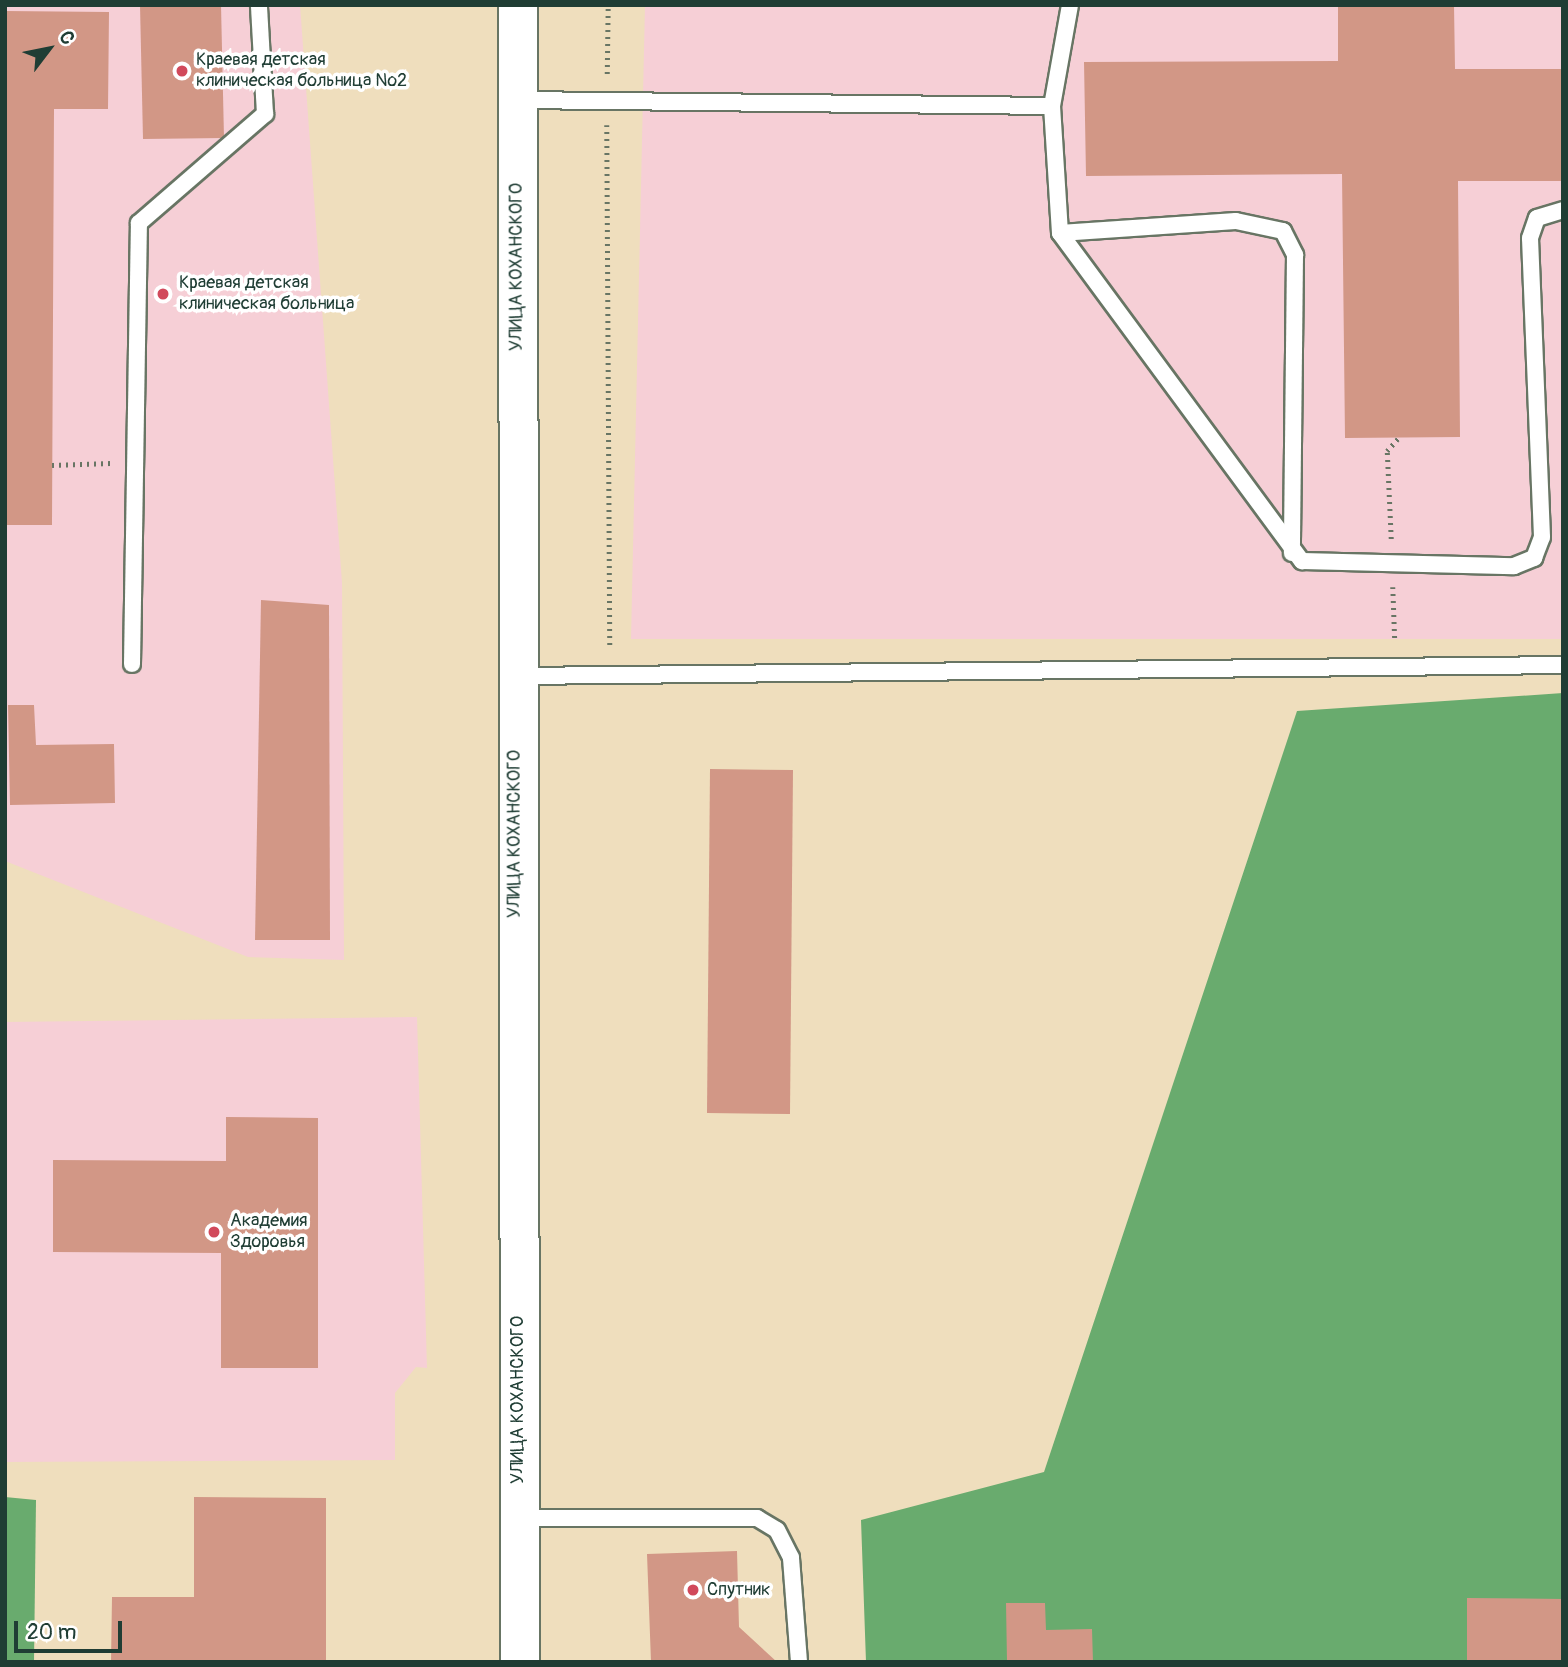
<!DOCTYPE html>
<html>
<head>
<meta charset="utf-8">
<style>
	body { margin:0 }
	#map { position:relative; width:1568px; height:1667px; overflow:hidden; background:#efdebd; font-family:Pangolin,sans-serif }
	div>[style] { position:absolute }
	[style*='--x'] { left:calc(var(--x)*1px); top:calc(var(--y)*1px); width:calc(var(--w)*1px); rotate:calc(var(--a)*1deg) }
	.built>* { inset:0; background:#f6cfd6 }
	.forest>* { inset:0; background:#69ab6e }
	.building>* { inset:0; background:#d29786 }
	.path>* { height:4.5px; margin-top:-2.25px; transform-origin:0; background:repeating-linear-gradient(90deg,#687564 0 2px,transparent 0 7px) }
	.roads { filter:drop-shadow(2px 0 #687564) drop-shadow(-2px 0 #687564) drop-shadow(0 2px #687564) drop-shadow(0 -2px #687564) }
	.service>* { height:16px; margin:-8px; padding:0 8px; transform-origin:8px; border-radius:8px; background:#fff }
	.tertiary>* { height:38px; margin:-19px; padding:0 19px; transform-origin:19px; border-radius:19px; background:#fff }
	.dots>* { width:19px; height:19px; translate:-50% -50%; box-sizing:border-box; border:4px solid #fff; border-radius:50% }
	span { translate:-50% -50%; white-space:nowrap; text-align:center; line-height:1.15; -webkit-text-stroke:7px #fff; paint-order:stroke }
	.poi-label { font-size:18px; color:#1f3d34 }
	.left { translate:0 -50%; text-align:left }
	.street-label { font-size:18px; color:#1f3d34 }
	.frame { position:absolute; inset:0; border:7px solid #1f3d34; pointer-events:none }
	.north { position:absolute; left:14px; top:14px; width:70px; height:70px; -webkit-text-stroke:5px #fff; paint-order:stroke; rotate:58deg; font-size:19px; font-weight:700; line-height:28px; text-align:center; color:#1f3d34 }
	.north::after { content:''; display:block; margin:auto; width:24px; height:32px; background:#1f3d34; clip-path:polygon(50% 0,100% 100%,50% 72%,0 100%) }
	.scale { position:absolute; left:14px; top:1621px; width:108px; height:32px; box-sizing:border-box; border:4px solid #1f3d34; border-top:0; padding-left:9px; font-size:21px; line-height:24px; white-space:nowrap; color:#1f3d34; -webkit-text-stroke:5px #fff; paint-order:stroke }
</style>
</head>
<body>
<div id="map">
	<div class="built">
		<i style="clip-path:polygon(5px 5px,300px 5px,342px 583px,344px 960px,248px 957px,5px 861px)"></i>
		<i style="clip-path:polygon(645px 5px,1563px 5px,1563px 639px,631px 639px)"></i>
		<i style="clip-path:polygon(417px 1017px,427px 1368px,416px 1367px,395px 1393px,395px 1460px,5px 1462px,5px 1022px)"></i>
	</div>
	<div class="forest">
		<i style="clip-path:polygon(1563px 693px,1563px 1662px,866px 1662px,861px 1520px,1044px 1472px,1297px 711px)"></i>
		<i style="clip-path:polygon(5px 1497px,36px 1500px,34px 1662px,5px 1662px)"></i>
	</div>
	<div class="building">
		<i style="clip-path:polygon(140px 5px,221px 5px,224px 138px,143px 139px)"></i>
		<i style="clip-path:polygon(1338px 5px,1454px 5px,1455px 69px,1563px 69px,1563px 181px,1458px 181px,1460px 437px,1345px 438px,1342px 174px,1086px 176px,1084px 62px,1338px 61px)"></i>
		<i style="clip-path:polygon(5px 11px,109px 12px,108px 109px,54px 109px,52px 525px,5px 525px)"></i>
		<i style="clip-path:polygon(261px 600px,329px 605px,330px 940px,255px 940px)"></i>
		<i style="clip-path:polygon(8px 705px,34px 705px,36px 745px,114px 744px,115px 803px,10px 805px)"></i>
		<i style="clip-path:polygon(710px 769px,793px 770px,790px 1114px,707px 1113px)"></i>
		<i style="clip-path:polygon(226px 1117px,318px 1118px,318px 1368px,221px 1368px,221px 1253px,53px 1252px,53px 1160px,226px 1161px)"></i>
		<i style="clip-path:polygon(194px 1497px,326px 1498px,326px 1662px,111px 1662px,112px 1597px,194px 1597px)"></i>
		<i style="clip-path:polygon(737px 1551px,739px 1627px,777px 1662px,651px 1662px,647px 1554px)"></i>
		<i style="clip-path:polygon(1467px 1598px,1563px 1599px,1563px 1662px,1467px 1662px)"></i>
		<i style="clip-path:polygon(1006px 1603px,1045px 1603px,1046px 1630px,1092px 1629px,1093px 1662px,1007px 1662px)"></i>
	</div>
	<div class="path">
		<i style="--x:607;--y:74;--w:69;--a:-89.2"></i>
		<i style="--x:607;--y:125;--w:523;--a:89.67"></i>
		<i style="--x:52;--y:465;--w:59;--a:-1.9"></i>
		<i style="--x:1391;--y:539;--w:88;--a:-92.6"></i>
		<i style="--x:1387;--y:451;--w:18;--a:-49"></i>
		<i style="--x:1393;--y:587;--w:54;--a:87.9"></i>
	</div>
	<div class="roads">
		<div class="service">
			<i style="--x:1070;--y:5;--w:103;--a:100.1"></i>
			<i style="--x:1052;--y:106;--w:127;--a:86.4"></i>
			<i style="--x:1060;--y:233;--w:408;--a:53.6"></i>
			<i style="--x:1302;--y:561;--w:212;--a:1.4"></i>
			<i style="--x:1514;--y:566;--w:22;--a:-22"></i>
			<i style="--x:1534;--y:558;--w:22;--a:-69"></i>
			<i style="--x:1542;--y:537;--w:299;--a:-92.3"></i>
			<i style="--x:1530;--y:238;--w:21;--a:-71"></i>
			<i style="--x:1537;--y:218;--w:27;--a:-17"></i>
			<i style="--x:517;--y:100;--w:535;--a:0.64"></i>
			<i style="--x:1060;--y:233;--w:176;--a:-3.9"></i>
			<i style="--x:1236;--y:221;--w:48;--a:12"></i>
			<i style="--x:1283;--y:231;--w:27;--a:63"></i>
			<i style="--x:1295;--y:255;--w:298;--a:90.6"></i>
			<i style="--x:132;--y:664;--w:441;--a:-89.1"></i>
			<i style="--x:139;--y:223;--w:167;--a:-40.9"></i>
			<i style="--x:265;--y:114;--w:109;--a:-93.2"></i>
			<i style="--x:518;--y:676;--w:1045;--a:-0.6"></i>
			<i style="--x:519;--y:1518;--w:238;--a:0"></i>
			<i style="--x:757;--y:1518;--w:23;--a:31"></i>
			<i style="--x:777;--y:1530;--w:31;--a:63"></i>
			<i style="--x:791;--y:1558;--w:104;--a:85.6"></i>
		</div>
		<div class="tertiary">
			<i style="--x:518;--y:5;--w:1657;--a:89.93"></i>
		</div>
	</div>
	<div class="dots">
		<i style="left:182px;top:71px;background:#d1495b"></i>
		<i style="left:163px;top:294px;background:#d1495b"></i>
		<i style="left:214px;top:1232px;background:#d1495b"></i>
		<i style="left:693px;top:1590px;background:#d1495b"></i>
	</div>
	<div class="poi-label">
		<span class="left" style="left:196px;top:71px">Краевая детская<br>клиническая больница №2</span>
		<span class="left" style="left:179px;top:294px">Краевая детская<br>клиническая больница</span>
		<span class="left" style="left:230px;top:1232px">Академия<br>Здоровья</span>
		<span class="left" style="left:707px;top:1590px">Спутник</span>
	</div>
	<div class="street-label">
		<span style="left:517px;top:267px;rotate:-90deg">УЛИЦА КОХАНСКОГО</span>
		<span style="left:515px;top:834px;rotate:-90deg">УЛИЦА КОХАНСКОГО</span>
		<span style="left:518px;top:1400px;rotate:-90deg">УЛИЦА КОХАНСКОГО</span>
	</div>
	<div class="frame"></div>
	<div class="north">С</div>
	<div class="scale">20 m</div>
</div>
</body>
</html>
